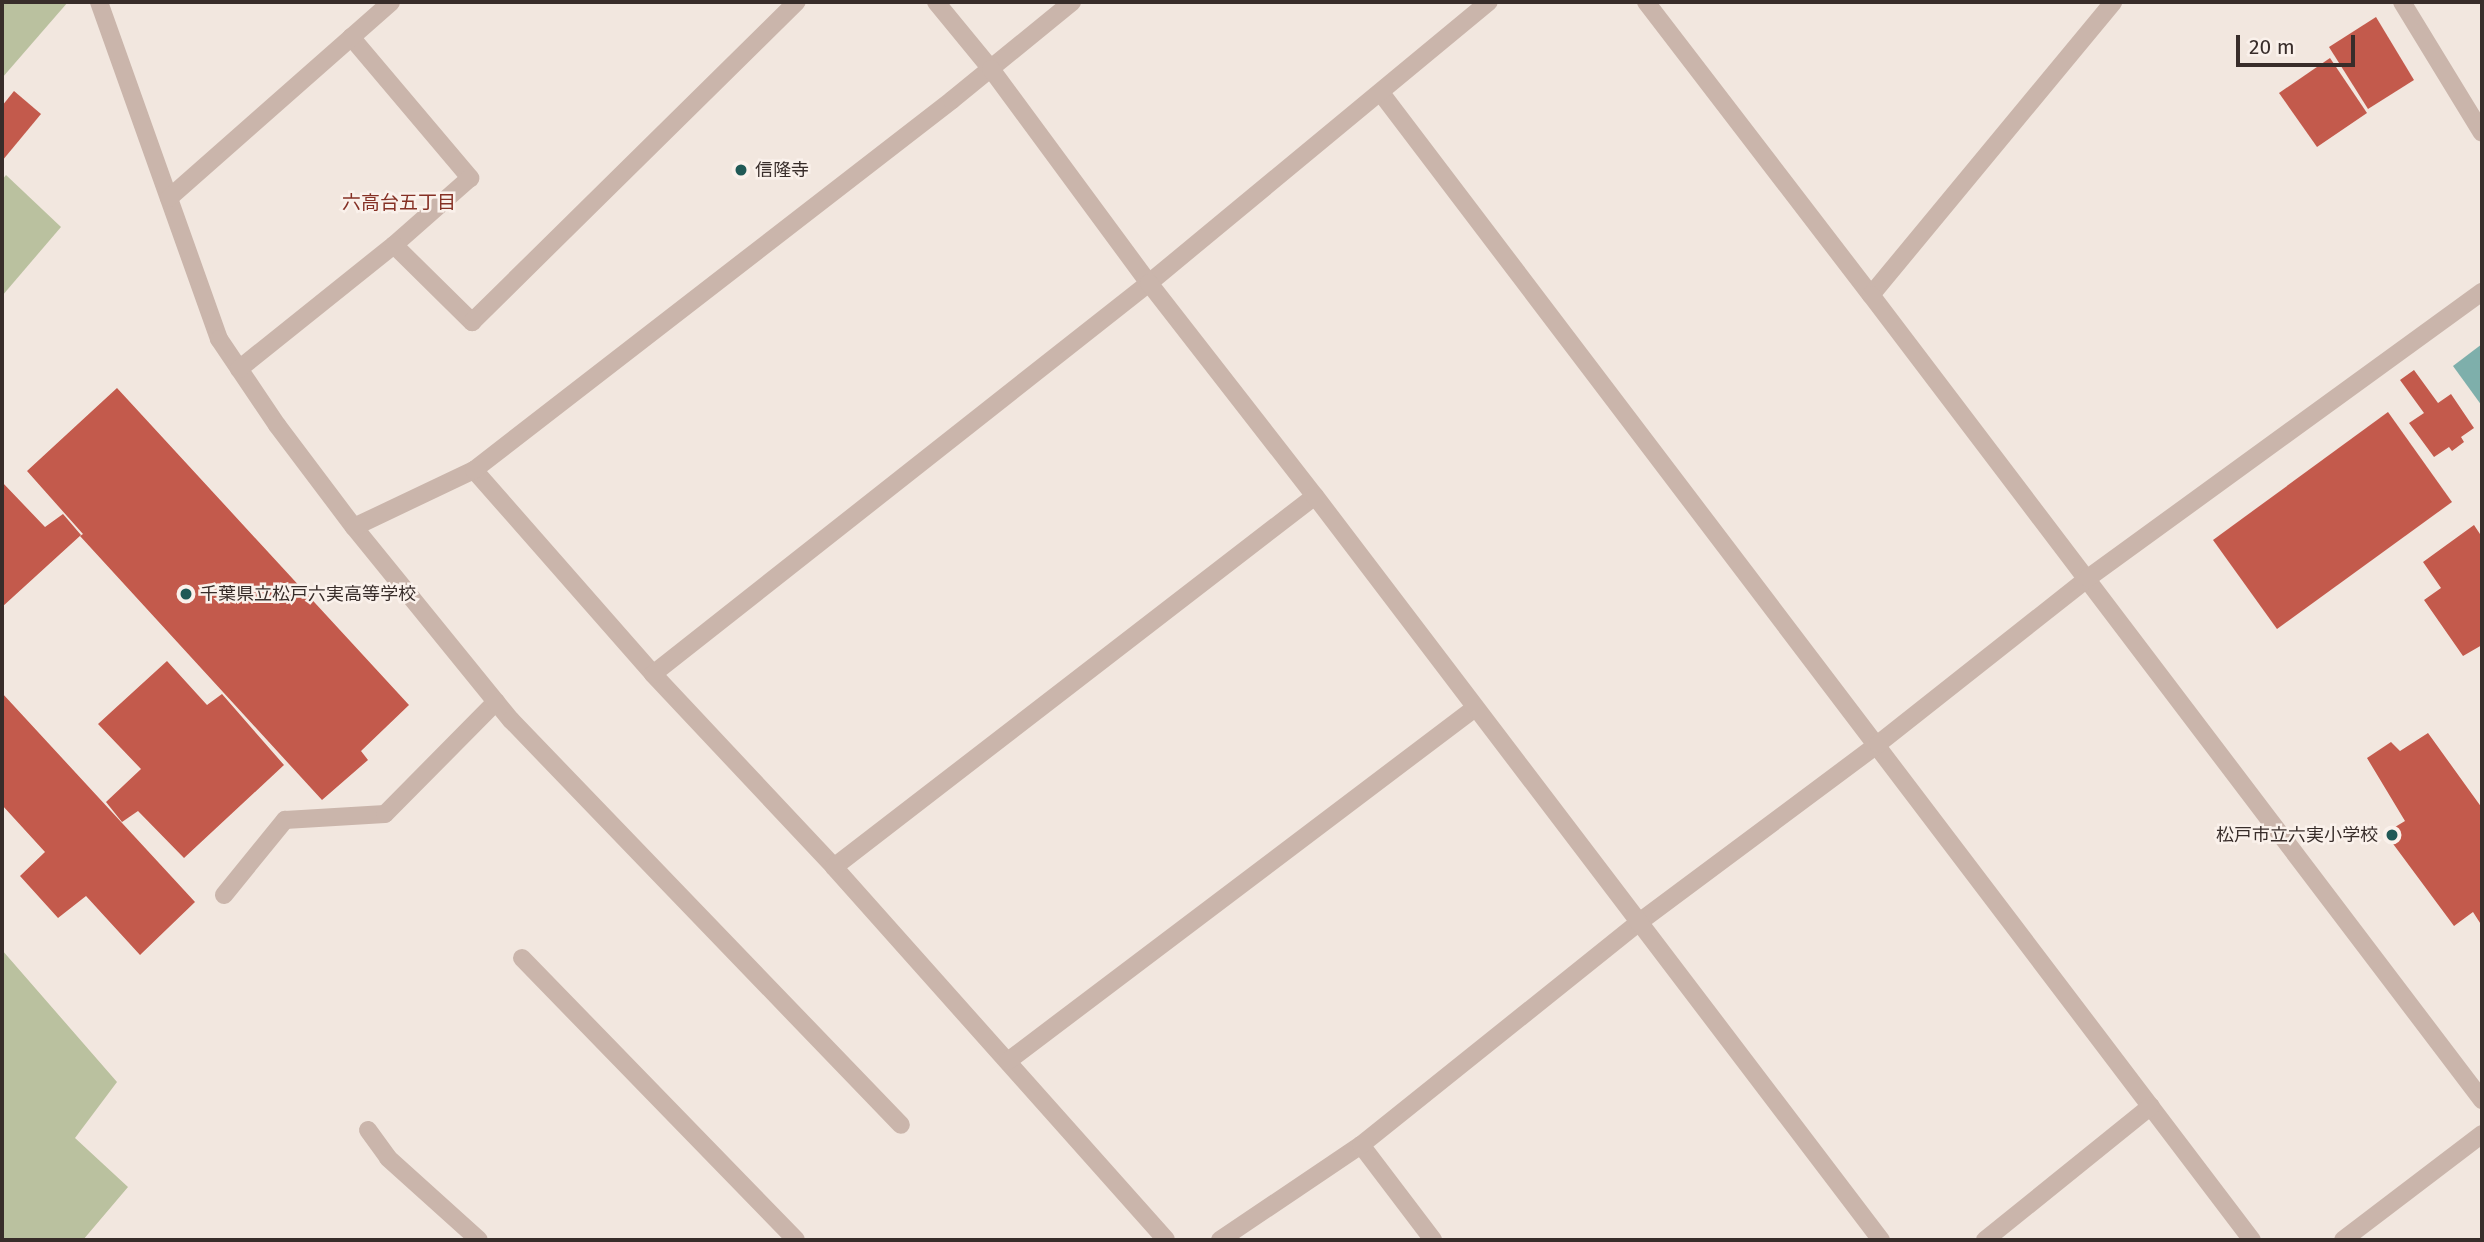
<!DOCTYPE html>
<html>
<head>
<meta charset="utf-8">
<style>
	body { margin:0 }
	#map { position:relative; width:2484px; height:1242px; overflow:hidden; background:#f2e7df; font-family:"Fira Sans","Noto Sans JP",sans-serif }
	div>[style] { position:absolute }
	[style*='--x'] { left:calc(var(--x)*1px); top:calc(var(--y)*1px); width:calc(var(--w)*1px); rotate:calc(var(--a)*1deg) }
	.green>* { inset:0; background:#bac19f }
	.water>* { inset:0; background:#7eafab }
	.building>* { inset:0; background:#c35a4c }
	.service>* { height:18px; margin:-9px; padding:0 9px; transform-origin:9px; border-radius:9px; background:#cab5ab }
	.minor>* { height:18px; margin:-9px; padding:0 9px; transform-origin:9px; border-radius:9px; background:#cab5ab }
	.tertiary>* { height:18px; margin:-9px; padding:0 9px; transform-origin:9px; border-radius:9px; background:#cab5ab }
	.dots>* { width:19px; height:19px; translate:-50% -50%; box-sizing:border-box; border:4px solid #faf1eb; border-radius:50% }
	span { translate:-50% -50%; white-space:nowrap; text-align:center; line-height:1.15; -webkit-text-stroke:5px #faf1eb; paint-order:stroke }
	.poi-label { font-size:18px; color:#382d2a }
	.left { translate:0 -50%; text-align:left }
	.right { translate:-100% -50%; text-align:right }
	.neighbourhood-label { font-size:19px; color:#853024 }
	.frame { position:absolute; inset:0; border:4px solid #382d2a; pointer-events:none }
	.scale { position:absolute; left:2236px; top:35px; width:119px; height:32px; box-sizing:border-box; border:4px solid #382d2a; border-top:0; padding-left:9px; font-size:21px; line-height:24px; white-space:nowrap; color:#382d2a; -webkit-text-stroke:5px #faf1eb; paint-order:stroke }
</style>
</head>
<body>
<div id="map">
	<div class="green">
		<i style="clip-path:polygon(2px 2px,68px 2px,2px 78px)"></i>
		<i style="clip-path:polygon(6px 175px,61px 227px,2px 296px,2px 180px)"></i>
		<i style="clip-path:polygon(2px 950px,117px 1082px,75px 1138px,128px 1187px,83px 1240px,2px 1240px)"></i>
	</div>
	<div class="water">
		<i style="clip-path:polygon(2482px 344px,2482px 406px,2453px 366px)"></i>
	</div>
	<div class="building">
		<i style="clip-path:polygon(2376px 17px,2414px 80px,2368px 109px,2329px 47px)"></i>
		<i style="clip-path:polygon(2330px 58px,2367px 113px,2317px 147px,2279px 93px)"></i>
		<i style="clip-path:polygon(14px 91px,41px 114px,2px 161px,2px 106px)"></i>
		<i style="clip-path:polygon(2414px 370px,2438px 403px,2451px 394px,2474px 428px,2461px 437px,2464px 442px,2452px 451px,2449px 447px,2434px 457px,2409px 423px,2424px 413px,2400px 380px)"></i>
		<i style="clip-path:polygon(117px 388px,409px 705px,361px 751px,368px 760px,322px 800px,80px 536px,83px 534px,27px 471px)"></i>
		<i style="clip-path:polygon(2388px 412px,2452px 502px,2277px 629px,2213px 540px)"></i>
		<i style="clip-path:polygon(2px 482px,45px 527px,63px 514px,81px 535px,2px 607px)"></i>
		<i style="clip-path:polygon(2474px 525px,2482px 537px,2482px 645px,2463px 656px,2424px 600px,2441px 588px,2423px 562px)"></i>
		<i style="clip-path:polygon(167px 661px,207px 705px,222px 694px,284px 765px,184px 858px,138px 811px,122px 822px,106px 802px,141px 769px,98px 724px)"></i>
		<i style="clip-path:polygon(2px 693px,195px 902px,140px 955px,86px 896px,58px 918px,20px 876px,45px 852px,2px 805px)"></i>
		<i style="clip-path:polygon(2428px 733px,2482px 808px,2482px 926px,2473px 912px,2454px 926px,2385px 833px,2405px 821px,2367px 758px,2391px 742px,2400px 751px)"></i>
	</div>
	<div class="service">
		<i style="--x:224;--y:895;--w:97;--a:-50.9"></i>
		<i style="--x:285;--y:820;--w:100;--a:-3.4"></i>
		<i style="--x:385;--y:814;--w:158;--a:-45.3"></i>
	</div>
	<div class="minor">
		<i style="--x:99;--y:2;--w:358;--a:70.4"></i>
		<i style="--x:219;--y:339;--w:104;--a:56"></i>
		<i style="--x:277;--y:425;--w:128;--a:53"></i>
		<i style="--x:354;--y:527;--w:249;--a:50.9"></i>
		<i style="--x:511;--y:720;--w:562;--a:46.08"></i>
		<i style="--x:1646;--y:2;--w:369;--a:52.5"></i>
		<i style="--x:1871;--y:295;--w:380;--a:-50.4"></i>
		<i style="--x:2402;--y:2;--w:153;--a:58.6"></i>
		<i style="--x:351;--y:37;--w:185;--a:49.8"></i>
		<i style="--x:470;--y:178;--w:101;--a:138.6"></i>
		<i style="--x:1381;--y:93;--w:1440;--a:52.79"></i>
		<i style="--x:169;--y:198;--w:296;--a:-41.4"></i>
		<i style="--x:1871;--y:295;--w:1011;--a:52.8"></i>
		<i style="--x:239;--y:369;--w:198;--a:-38.7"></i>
		<i style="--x:394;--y:245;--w:110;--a:44.6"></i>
		<i style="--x:472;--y:322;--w:456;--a:-44.6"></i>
		<i style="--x:474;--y:470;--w:271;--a:48.7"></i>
		<i style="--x:653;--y:674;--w:265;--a:46.8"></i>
		<i style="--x:834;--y:867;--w:499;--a:48.3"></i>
		<i style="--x:354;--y:527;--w:133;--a:-25.4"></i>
		<i style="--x:474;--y:470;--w:604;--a:-37.74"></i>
		<i style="--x:952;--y:100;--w:155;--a:-39.2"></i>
		<i style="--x:653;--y:674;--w:632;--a:-38.25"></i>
		<i style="--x:1149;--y:283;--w:441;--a:-39.6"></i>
		<i style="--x:834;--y:867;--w:607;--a:-37.64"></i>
		<i style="--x:522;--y:958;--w:393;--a:45.8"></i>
		<i style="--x:1008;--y:1061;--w:585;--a:-37.09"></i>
		<i style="--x:368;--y:1130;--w:34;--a:54"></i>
		<i style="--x:388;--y:1158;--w:122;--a:42"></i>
		<i style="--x:1361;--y:1145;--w:119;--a:52.8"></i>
		<i style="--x:1220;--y:1240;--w:170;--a:-34"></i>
		<i style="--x:1361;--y:1145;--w:355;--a:-38.7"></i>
		<i style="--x:1638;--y:923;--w:299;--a:-36.7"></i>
		<i style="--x:1878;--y:744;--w:268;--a:-38.3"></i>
		<i style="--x:2088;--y:578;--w:487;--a:-36"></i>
		<i style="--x:1985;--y:1240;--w:213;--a:-38.9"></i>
		<i style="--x:2343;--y:1240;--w:175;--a:-37.3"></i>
	</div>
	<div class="tertiary">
		<i style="--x:936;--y:2;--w:87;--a:50.6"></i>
		<i style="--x:991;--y:69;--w:266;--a:53.6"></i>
		<i style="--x:1149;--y:283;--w:270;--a:52.1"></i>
		<i style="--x:1315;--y:496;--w:935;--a:52.74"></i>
	</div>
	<div class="dots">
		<i style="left:741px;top:170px;background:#205956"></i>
		<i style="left:186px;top:594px;background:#205956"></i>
		<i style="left:2392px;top:835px;background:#205956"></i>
	</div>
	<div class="poi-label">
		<span class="left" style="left:755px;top:170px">信隆寺</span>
		<span class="left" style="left:200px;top:594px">千葉県立松戸六実高等学校</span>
		<span class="right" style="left:2378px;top:835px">松戸市立六実小学校</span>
	</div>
	<div class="neighbourhood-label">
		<span style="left:399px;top:203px">六高台五丁目</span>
	</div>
	<div class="frame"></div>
	<div class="scale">20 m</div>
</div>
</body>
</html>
